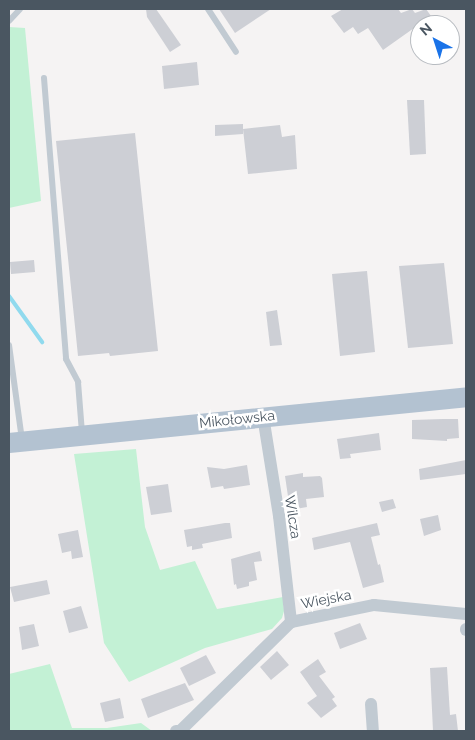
<!DOCTYPE html>
<html>
<head>
<meta charset="utf-8">
<style>
	body { margin:0 }
	#map { position:relative; width:475px; height:740px; overflow:hidden; background:#f5f3f3; font-family:Raleway,sans-serif }
	div>[style] { position:absolute }
	[style*='--x'] { left:calc(var(--x)*1px); top:calc(var(--y)*1px); width:calc(var(--w)*1px); rotate:calc(var(--a)*1deg) }
	.green>* { inset:0; background:#c3f1d5 }
	.stream>* { height:4px; margin:-2px; padding:0 2px; transform-origin:2px; border-radius:2px; background:#90daee }
	.building>* { inset:0; background:#cdcfd5 }
	.service>* { height:6px; margin:-3px; padding:0 3px; transform-origin:3px; border-radius:3px; background:#c1cad2 }
	.minor>* { height:12px; margin:-6px; padding:0 6px; transform-origin:6px; border-radius:6px; background:#c1cad2 }
	.primary>* { height:20px; margin:-10px; padding:0 10px; transform-origin:10px; border-radius:10px; background:#b3c2d1 }
	span { translate:-50% -50%; white-space:nowrap; text-align:center; line-height:1.15; -webkit-text-stroke:5px #fff; paint-order:stroke }
	.street-label { font-size:14px; color:#4a5661 }
	.frame { position:absolute; inset:0; border:10px solid #4a5661; pointer-events:none }
	.north { position:absolute; left:410px; top:15px; width:50px; height:50px; box-sizing:border-box; background:#fff; border:1px solid #b7bbc0; border-radius:50%; rotate:320deg; font-size:14px; font-weight:700; line-height:20px; text-align:center; color:#4a5661 }
	.north::after { content:''; display:block; margin:auto; width:18px; height:22px; background:#1a73e8; clip-path:polygon(50% 0,100% 100%,50% 72%,0 100%) }
</style>
</head>
<body>
<div id="map">
	<div class="green">
		<i style="clip-path:polygon(9px 27px,25px 28px,41px 201px,9px 208px)"></i>
		<i style="clip-path:polygon(136px 449px,145px 527px,160px 570px,195px 561px,217px 609px,283px 597px,284px 611px,282px 618px,272px 629px,205px 648px,129px 682px,104px 643px,74px 454px)"></i>
		<i style="clip-path:polygon(50px 664px,72px 728px,107px 728px,141px 723px,152px 731px,9px 731px,9px 674px)"></i>
	</div>
	<div class="stream">
		<i style="--x:9;--y:296;--w:57;--a:54.3"></i>
	</div>
	<div class="building">
		<i style="clip-path:polygon(146px 9px,156px 9px,181px 45px,170px 52px,147px 17px)"></i>
		<i style="clip-path:polygon(219px 9px,271px 9px,235px 33px)"></i>
		<i style="clip-path:polygon(343px 9px,398px 9px,401px 13px,412px 9px,415px 13px,426px 9px,431px 16px,383px 50px,368px 28px,358px 34px,353px 27px,344px 33px,331px 16px)"></i>
		<i style="clip-path:polygon(197px 62px,199px 85px,164px 89px,162px 66px)"></i>
		<i style="clip-path:polygon(407px 100px,424px 100px,426px 154px,410px 155px)"></i>
		<i style="clip-path:polygon(243px 124px,243px 134px,215px 136px,215px 125px)"></i>
		<i style="clip-path:polygon(280px 125px,282px 137px,295px 135px,297px 169px,248px 174px,243px 129px)"></i>
		<i style="clip-path:polygon(135px 133px,158px 351px,110px 356px,109px 353px,78px 356px,56px 141px)"></i>
		<i style="clip-path:polygon(34px 260px,35px 272px,11px 274px,10px 262px)"></i>
		<i style="clip-path:polygon(444px 263px,453px 344px,408px 348px,399px 266px)"></i>
		<i style="clip-path:polygon(367px 271px,375px 352px,340px 356px,332px 274px)"></i>
		<i style="clip-path:polygon(277px 310px,282px 345px,270px 346px,266px 312px)"></i>
		<i style="clip-path:polygon(443px 419px,458px 419px,459px 438px,447px 439px,447px 441px,412px 439px,412px 420px)"></i>
		<i style="clip-path:polygon(379px 433px,381px 450px,350px 454px,351px 458px,340px 459px,337px 439px)"></i>
		<i style="clip-path:polygon(466px 460px,466px 474px,420px 480px,419px 469px)"></i>
		<i style="clip-path:polygon(247px 465px,250px 485px,224px 489px,223px 486px,211px 488px,207px 467px,224px 469px)"></i>
		<i style="clip-path:polygon(303px 473px,303px 477px,320px 476px,322px 478px,324px 497px,306px 499px,307px 507px,290px 510px,285px 476px)"></i>
		<i style="clip-path:polygon(168px 484px,172px 512px,151px 515px,146px 487px)"></i>
		<i style="clip-path:polygon(393px 499px,396px 508px,382px 512px,379px 502px)"></i>
		<i style="clip-path:polygon(438px 515px,441px 530px,424px 536px,420px 519px)"></i>
		<i style="clip-path:polygon(225px 523px,230px 523px,232px 538px,202px 544px,203px 548px,192px 550px,192px 546px,187px 547px,184px 530px)"></i>
		<i style="clip-path:polygon(377px 523px,380px 535px,371px 537px,378px 565px,380px 564px,384px 582px,363px 588px,350px 542px,314px 550px,312px 538px)"></i>
		<i style="clip-path:polygon(78px 530px,83px 557px,72px 559px,71px 551px,62px 553px,58px 534px)"></i>
		<i style="clip-path:polygon(260px 551px,262px 561px,254px 562px,257px 580px,249px 582px,249px 586px,237px 589px,236px 584px,234px 585px,231px 559px)"></i>
		<i style="clip-path:polygon(47px 580px,50px 594px,14px 602px,10px 587px)"></i>
		<i style="clip-path:polygon(81px 606px,88px 628px,69px 633px,63px 611px)"></i>
		<i style="clip-path:polygon(360px 623px,367px 639px,340px 649px,334px 633px)"></i>
		<i style="clip-path:polygon(34px 624px,39px 646px,22px 650px,19px 627px)"></i>
		<i style="clip-path:polygon(277px 651px,289px 665px,271px 680px,260px 667px)"></i>
		<i style="clip-path:polygon(206px 655px,216px 673px,189px 686px,180px 668px)"></i>
		<i style="clip-path:polygon(318px 659px,326px 672px,319px 676px,335px 697px,332px 699px,337px 706px,321px 718px,307px 703px,317px 696px,300px 672px)"></i>
		<i style="clip-path:polygon(447px 667px,450px 715px,456px 714px,458px 731px,433px 731px,430px 668px)"></i>
		<i style="clip-path:polygon(185px 683px,194px 700px,148px 718px,141px 699px)"></i>
		<i style="clip-path:polygon(120px 698px,124px 718px,105px 722px,100px 703px)"></i>
	</div>
	<div class="service">
		<i style="--x:208;--y:9;--w:51;--a:56.9"></i>
		<i style="--x:9;--y:21;--w:16;--a:-47"></i>
		<i style="--x:44;--y:78;--w:282;--a:85.5"></i>
		<i style="--x:66;--y:359;--w:26;--a:62"></i>
		<i style="--x:78;--y:382;--w:51;--a:85.5"></i>
		<i style="--x:9;--y:345;--w:96;--a:82.2"></i>
	</div>
	<div class="minor">
		<i style="--x:263;--y:416;--w:101;--a:80.9"></i>
		<i style="--x:279;--y:516;--w:107;--a:83.5"></i>
		<i style="--x:466;--y:629;--w:1;--a:90"></i>
		<i style="--x:371;--y:704;--w:27;--a:86"></i>
		<i style="--x:176;--y:731;--w:4;--a:0"></i>
		<i style="--x:180;--y:731;--w:156;--a:-44.5"></i>
		<i style="--x:291;--y:622;--w:85;--a:-11.6"></i>
		<i style="--x:374;--y:605;--w:92;--a:5.6"></i>
	</div>
	<div class="primary">
		<i style="--x:9;--y:443;--w:459;--a:-5.7"></i>
	</div>
	<div class="street-label">
		<span style="left:237px;top:419px;rotate:-6deg">Mikołowska</span>
		<span style="left:293px;top:517px;rotate:81deg">Wilcza</span>
		<span style="left:326px;top:599px;rotate:-11deg">Wiejska</span>
	</div>
	<div class="frame"></div>
	<div class="north">N</div>
</div>
</body>
</html>
